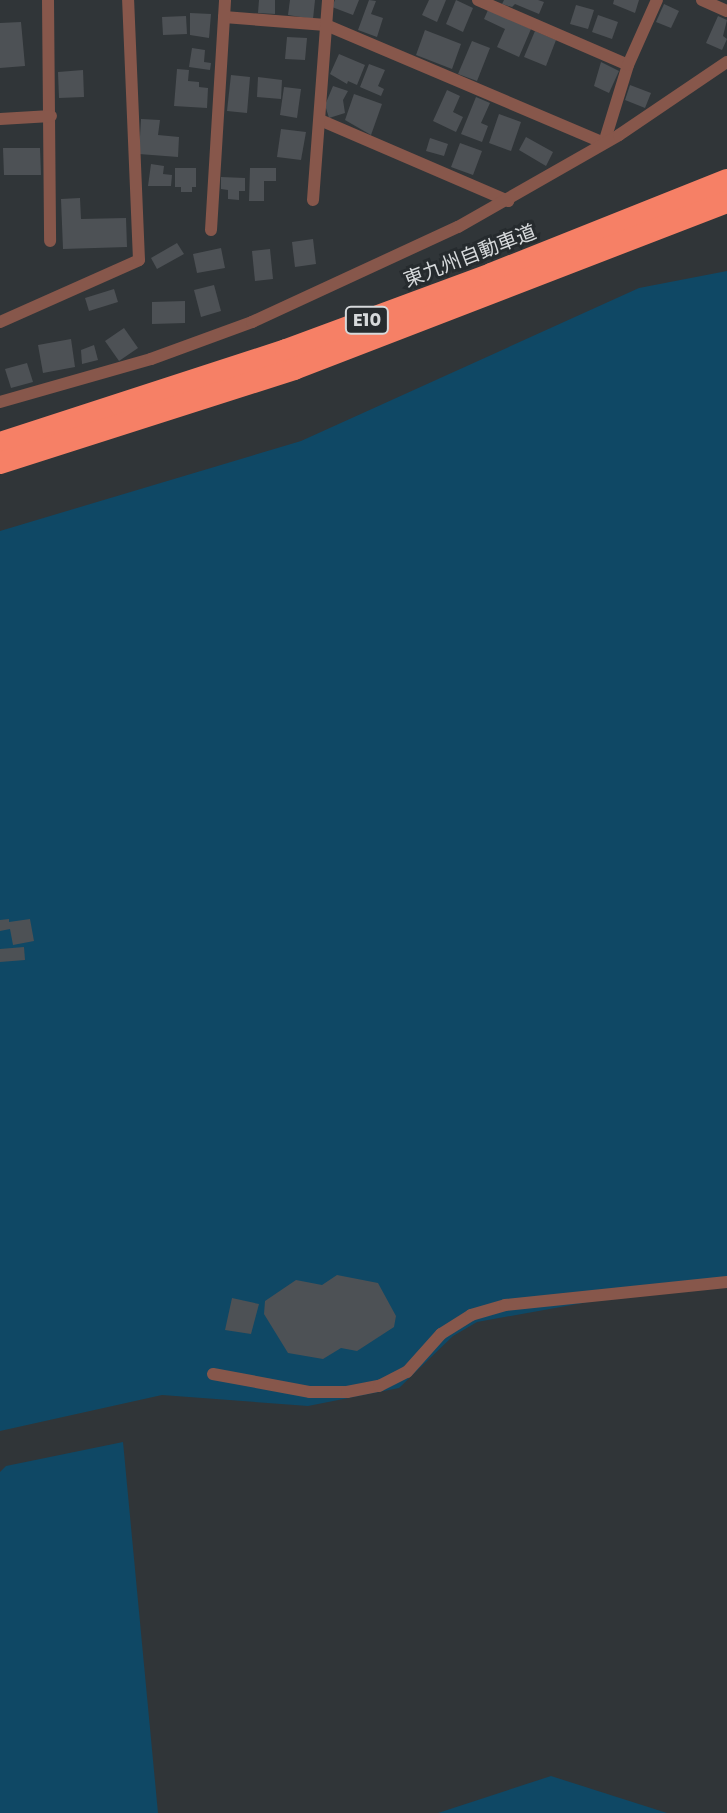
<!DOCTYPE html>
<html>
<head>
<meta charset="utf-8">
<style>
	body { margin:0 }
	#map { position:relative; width:727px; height:1813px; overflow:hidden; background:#303538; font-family:Poppins,"Noto Sans JP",sans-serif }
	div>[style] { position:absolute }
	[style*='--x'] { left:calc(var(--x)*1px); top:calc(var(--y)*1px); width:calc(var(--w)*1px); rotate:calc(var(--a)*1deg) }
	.green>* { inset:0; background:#0f4865 }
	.building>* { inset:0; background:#4d5155 }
	.street>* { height:12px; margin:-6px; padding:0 6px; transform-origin:6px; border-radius:6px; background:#87574b }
	.highway>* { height:22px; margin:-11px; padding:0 11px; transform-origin:11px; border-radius:11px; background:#f68066 }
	span { translate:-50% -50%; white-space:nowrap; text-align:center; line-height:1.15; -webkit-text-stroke:6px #262b2e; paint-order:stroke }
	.shield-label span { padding:2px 6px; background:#262b2e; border:2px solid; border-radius:6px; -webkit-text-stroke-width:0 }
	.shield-label { font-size:18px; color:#d6d9db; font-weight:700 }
	.street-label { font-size:20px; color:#d6d9db }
</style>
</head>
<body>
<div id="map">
	<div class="green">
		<i style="clip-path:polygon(727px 271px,727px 1277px,477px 1322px,453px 1336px,399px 1388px,308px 1406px,162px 1395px,0 1431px,0 531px,301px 441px,639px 288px)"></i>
		<i style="clip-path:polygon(123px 1442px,158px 1813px,0 1813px,0 1472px,6px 1466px)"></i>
		<i style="clip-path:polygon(551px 1776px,667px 1813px,438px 1813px)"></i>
	</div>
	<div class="building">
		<i style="clip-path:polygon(259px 0,275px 0,275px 14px,258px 13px)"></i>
		<i style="clip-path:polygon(290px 0,315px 0,313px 19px,288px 15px)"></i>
		<i style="clip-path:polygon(335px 0,359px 0,353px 15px,332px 7px)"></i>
		<i style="clip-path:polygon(369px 0,376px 1px,371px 14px,383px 18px,377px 37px,358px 30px)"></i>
		<i style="clip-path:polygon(429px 0,446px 0,437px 22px,422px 15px)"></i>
		<i style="clip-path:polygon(456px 0,473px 8px,463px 32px,446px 24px)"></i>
		<i style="clip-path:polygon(504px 0,538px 0,544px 2px,539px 14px,515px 4px,512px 7px,502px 4px)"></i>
		<i style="clip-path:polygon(614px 0,639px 0,635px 13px,613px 4px)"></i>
		<i style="clip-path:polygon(664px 4px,679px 11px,671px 28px,656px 22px)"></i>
		<i style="clip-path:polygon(576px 5px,594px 10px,588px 29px,570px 24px)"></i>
		<i style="clip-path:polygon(488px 10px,531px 29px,519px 57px,497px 47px,505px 29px,484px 19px)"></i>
		<i style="clip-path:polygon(190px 13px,211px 14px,209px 38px,190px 35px)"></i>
		<i style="clip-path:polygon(598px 15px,618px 22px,612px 39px,592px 32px)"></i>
		<i style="clip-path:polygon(186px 16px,187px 34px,163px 35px,162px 17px)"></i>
		<i style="clip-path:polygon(718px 16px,727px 20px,723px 36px,727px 39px,722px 50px,706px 43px)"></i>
		<i style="clip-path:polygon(21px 22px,25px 66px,0 68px,0 23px)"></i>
		<i style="clip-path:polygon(425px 30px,461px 44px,452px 69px,416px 55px)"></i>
		<i style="clip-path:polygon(535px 31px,556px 40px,546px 66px,524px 57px)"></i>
		<i style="clip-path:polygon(287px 37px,307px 38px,305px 60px,285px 59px)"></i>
		<i style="clip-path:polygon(472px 41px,490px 48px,477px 81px,458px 74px)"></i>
		<i style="clip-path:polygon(192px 48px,205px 50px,204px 62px,211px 63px,210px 70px,189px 67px)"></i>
		<i style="clip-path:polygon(339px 54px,365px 65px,357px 85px,348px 81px,347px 84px,330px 74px)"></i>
		<i style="clip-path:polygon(601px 62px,619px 71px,609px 93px,594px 86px)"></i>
		<i style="clip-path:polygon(369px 64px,385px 70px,378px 86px,384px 89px,381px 96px,360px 87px)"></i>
		<i style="clip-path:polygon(177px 69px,189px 70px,188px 81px,199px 82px,199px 87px,208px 88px,207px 108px,174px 106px)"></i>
		<i style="clip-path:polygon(83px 70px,84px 97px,59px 98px,58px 72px)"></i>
		<i style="clip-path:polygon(231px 75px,250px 77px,247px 113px,227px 111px)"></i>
		<i style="clip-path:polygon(258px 77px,282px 80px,281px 99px,257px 97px)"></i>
		<i style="clip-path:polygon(630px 85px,651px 93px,645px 108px,625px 100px)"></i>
		<i style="clip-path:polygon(333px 86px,348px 91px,343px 100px,345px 113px,329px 118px,325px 105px)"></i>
		<i style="clip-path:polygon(284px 87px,301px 89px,297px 118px,280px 115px)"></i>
		<i style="clip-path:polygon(447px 90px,460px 96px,453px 112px,463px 117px,456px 132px,433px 121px)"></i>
		<i style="clip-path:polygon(354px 94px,382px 104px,371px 135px,345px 120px)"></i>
		<i style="clip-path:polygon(476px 97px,490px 103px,481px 123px,488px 126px,482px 142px,461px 134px)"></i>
		<i style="clip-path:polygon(499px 114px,521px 122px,511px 151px,489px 143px)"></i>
		<i style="clip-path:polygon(141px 119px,160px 120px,158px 135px,179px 137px,178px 157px,139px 154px)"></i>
		<i style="clip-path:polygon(281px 129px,306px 132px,301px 160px,277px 157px)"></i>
		<i style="clip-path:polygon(526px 137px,553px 152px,546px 166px,519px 150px)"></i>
		<i style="clip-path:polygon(430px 138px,448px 144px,444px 156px,426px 151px)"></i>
		<i style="clip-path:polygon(460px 143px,482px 151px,473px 175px,451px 167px)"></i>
		<i style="clip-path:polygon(3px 148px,40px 148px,41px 175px,4px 175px)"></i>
		<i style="clip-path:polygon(151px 164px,164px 166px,163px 174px,172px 175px,171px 186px,148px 186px)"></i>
		<i style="clip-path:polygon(175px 168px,196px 168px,196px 187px,192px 187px,192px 192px,181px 192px,181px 187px,175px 187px)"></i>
		<i style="clip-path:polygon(250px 168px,276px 168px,276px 181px,264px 181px,264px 201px,249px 201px)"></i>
		<i style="clip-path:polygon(221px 177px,245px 178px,245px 191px,239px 191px,239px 200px,228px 199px,228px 190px,221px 189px)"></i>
		<i style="clip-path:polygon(80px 198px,81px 219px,126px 218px,127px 247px,63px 249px,61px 199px)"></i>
		<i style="clip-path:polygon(313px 239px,316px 264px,295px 267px,292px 242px)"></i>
		<i style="clip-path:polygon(177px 243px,184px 254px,157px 269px,151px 258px)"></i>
		<i style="clip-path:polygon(221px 248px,225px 268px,197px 273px,193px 254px)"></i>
		<i style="clip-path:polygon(270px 249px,273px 279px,255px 281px,252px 251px)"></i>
		<i style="clip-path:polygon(214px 285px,221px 311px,201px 317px,194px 290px)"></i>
		<i style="clip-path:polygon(114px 289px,118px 302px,89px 311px,85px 298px)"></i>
		<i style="clip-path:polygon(185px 301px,185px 323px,152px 324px,152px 302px)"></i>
		<i style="clip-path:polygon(124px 328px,138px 348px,119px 361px,105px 341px)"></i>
		<i style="clip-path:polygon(71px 339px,75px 367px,43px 373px,38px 345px)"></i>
		<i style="clip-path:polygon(94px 345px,98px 360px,82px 364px,81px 350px)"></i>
		<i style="clip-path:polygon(27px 363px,33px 382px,11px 388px,5px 369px)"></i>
		<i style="clip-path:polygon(9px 919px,9px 922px,30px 919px,34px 941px,13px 945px,10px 929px,0 931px,0 920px)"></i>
		<i style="clip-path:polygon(24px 947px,25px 960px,0 962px,0 949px)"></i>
		<i style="clip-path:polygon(337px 1275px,378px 1283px,396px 1316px,394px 1327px,357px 1351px,341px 1348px,323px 1359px,288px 1353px,264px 1314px,265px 1301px,296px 1280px,322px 1285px)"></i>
		<i style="clip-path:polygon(232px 1298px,259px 1304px,251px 1334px,225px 1330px)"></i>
	</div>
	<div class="street">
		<i style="--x:48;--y:0;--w:241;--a:89.5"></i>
		<i style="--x:478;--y:0;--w:163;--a:23.4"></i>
		<i style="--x:702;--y:0;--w:27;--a:24"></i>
		<i style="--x:224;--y:17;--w:102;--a:4.5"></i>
		<i style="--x:326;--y:25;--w:302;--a:23"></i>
		<i style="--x:604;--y:143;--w:82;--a:-72.9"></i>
		<i style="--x:628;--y:65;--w:71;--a:-66"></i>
		<i style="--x:0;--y:119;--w:51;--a:-3.4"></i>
		<i style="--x:320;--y:120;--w:205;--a:23.3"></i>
		<i style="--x:313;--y:200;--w:201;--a:-85.7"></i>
		<i style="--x:211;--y:230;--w:230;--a:-86.5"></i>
		<i style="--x:0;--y:322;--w:152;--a:-24"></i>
		<i style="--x:139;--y:260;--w:260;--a:-92.4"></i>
		<i style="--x:0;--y:402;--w:157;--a:-15.9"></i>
		<i style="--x:151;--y:359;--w:108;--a:-20.1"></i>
		<i style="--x:252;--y:322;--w:227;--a:-24.8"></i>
		<i style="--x:458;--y:227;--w:185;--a:-29.7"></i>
		<i style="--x:619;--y:135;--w:130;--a:-34.1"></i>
		<i style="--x:213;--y:1374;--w:99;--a:10.5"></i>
		<i style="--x:310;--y:1392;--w:37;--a:0"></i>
		<i style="--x:347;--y:1392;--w:33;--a:-11"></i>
		<i style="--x:379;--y:1386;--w:31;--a:-27"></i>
		<i style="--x:407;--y:1372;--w:51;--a:-48.2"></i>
		<i style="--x:441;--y:1334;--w:36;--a:-32"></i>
		<i style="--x:471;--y:1315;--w:35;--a:-16"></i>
		<i style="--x:505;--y:1305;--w:223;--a:-5.9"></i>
	</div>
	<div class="highway">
		<i style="--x:0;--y:443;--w:301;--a:-18"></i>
		<i style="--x:286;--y:350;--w:219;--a:-20.3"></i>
		<i style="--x:491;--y:274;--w:254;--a:-21.7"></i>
		<i style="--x:0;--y:463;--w:309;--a:-17.7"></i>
		<i style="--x:294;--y:369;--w:464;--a:-21.1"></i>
	</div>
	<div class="shield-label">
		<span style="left:367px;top:320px">E10</span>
	</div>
	<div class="street-label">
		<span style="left:470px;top:256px;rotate:-21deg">東九州自動車道</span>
	</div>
</div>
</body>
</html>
